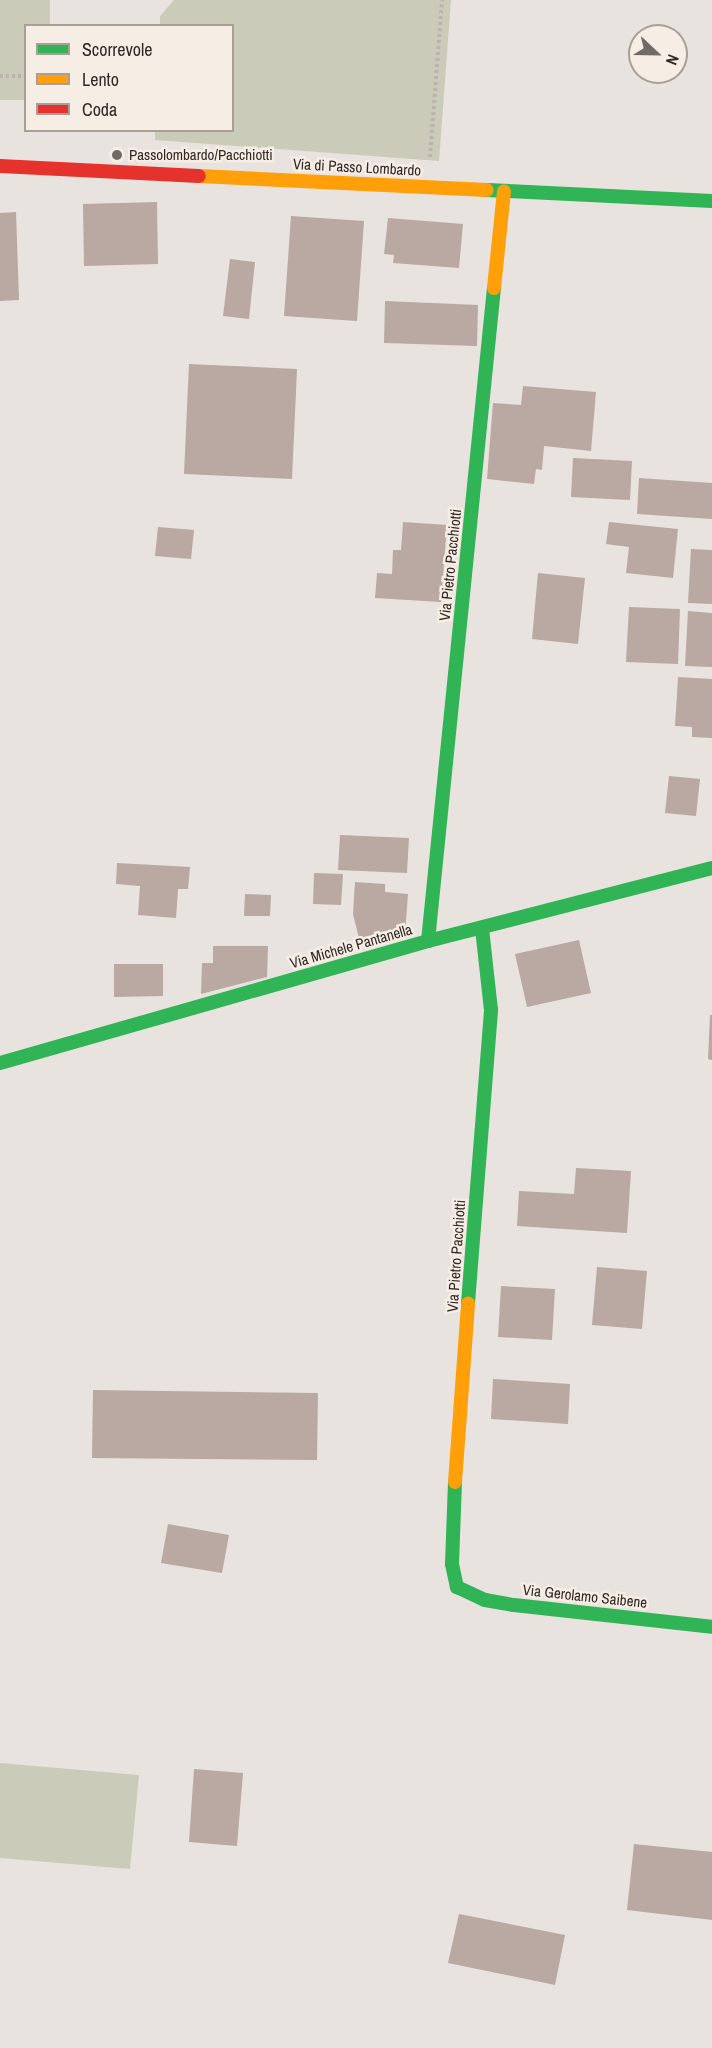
<!DOCTYPE html>
<html>
<head>
<meta charset="utf-8">
<style>
	body { margin:0 }
	#map { position:relative; width:712px; height:2048px; overflow:hidden; background:#e8e3de; font-family:"Archivo Narrow",sans-serif }
	div>[style] { position:absolute }
	[style*='--x'] { left:calc(var(--x)*1px); top:calc(var(--y)*1px); width:calc(var(--w)*1px); rotate:calc(var(--a)*1deg) }
	.green>* { inset:0; background:#caccb9 }
	.building>* { inset:0; background:#baa8a2 }
	.path>* { height:4px; margin-top:-2px; transform-origin:0; background:repeating-linear-gradient(90deg,#bab4af 0 3px,transparent 0 6px) }
	.fast>* { height:14px; margin:-7px; padding:0 7px; transform-origin:7px; border-radius:7px; background:#30b455 }
	.slow>* { height:14px; margin:-7px; padding:0 7px; transform-origin:7px; border-radius:7px; background:#ff9f0a }
	.jam>* { height:14px; margin:-7px; padding:0 7px; transform-origin:7px; border-radius:7px; background:#e5322d }
	.dots>* { width:16px; height:16px; translate:-50% -50%; box-sizing:border-box; border:3px solid #f6ede4; border-radius:50% }
	span { translate:-50% -50%; white-space:nowrap; text-align:center; line-height:1.15; -webkit-text-stroke:5px #f6ede4; paint-order:stroke }
	.poi-label { font-size:15px; color:#312926 }
	.left { translate:0 -50%; text-align:left }
	.street-label { font-size:15px; color:#312926 }
	.legend { position:absolute; left:24px; top:24px; width:210px; height:108px; box-sizing:border-box; background:#f6ede4; border:2px solid #a79f98; margin:0; padding:8px 10px; list-style:none; font-size:18px; color:#312926 }
	.legend li { display:flex; align-items:center; gap:12px; height:30px }
	.legend b { width:30px; border:2px solid #a79f98 }
	.north { position:absolute; left:628px; top:24px; width:60px; height:60px; box-sizing:border-box; background:#f6ede4; border:2px solid #a79f98; border-radius:50%; rotate:112deg; font-size:16px; font-weight:700; line-height:24px; text-align:center; color:#312926 }
	.north::after { content:''; display:block; margin:auto; width:21px; height:27px; background:#716a66; clip-path:polygon(50% 0,100% 100%,50% 72%,0 100%) }
</style>
</head>
<body>
<div id="map">
	<div class="green">
		<i style="clip-path:polygon(0 0,50px 0,50px 25px,26px 26px,25px 100px,0 100px)"></i>
		<i style="clip-path:polygon(174px 0,451px 0,439px 161px,155px 140px,155px 131px,232px 130px,232px 26px,160px 25px,160px 16px)"></i>
		<i style="clip-path:polygon(0 1763px,139px 1775px,130px 1869px,0 1858px)"></i>
	</div>
	<div class="building">
		<i style="clip-path:polygon(157px 202px,158px 264px,84px 266px,83px 204px)"></i>
		<i style="clip-path:polygon(16px 212px,19px 300px,0 301px,0 213px)"></i>
		<i style="clip-path:polygon(291px 216px,364px 221px,357px 321px,284px 316px)"></i>
		<i style="clip-path:polygon(388px 218px,463px 224px,459px 268px,393px 263px,394px 255px,384px 254px)"></i>
		<i style="clip-path:polygon(230px 259px,255px 262px,249px 319px,223px 316px)"></i>
		<i style="clip-path:polygon(385px 301px,478px 305px,477px 346px,384px 343px)"></i>
		<i style="clip-path:polygon(189px 364px,297px 369px,292px 479px,184px 474px)"></i>
		<i style="clip-path:polygon(523px 386px,596px 392px,591px 451px,544px 446px,542px 470px,536px 469px,534px 484px,487px 479px,493px 403px,521px 405px)"></i>
		<i style="clip-path:polygon(573px 458px,632px 461px,630px 500px,571px 497px)"></i>
		<i style="clip-path:polygon(639px 478px,712px 483px,712px 519px,637px 514px)"></i>
		<i style="clip-path:polygon(403px 522px,447px 525px,441px 602px,375px 598px,377px 573px,392px 574px,393px 550px,401px 550px)"></i>
		<i style="clip-path:polygon(609px 522px,678px 529px,673px 578px,626px 573px,629px 547px,606px 544px)"></i>
		<i style="clip-path:polygon(158px 527px,194px 530px,191px 559px,155px 556px)"></i>
		<i style="clip-path:polygon(691px 549px,712px 550px,712px 604px,688px 603px)"></i>
		<i style="clip-path:polygon(538px 573px,585px 578px,578px 644px,532px 639px)"></i>
		<i style="clip-path:polygon(629px 607px,680px 609px,678px 664px,626px 662px)"></i>
		<i style="clip-path:polygon(688px 611px,712px 613px,712px 667px,685px 666px)"></i>
		<i style="clip-path:polygon(678px 677px,712px 679px,712px 738px,692px 737px,692px 727px,675px 726px)"></i>
		<i style="clip-path:polygon(669px 776px,700px 779px,696px 816px,665px 813px)"></i>
		<i style="clip-path:polygon(340px 835px,409px 838px,407px 873px,338px 870px)"></i>
		<i style="clip-path:polygon(117px 863px,190px 867px,188px 889px,178px 889px,176px 918px,138px 915px,140px 886px,116px 884px)"></i>
		<i style="clip-path:polygon(314px 873px,343px 874px,341px 905px,313px 904px)"></i>
		<i style="clip-path:polygon(355px 882px,385px 884px,385px 892px,408px 894px,405px 935px,361px 946px,353px 914px)"></i>
		<i style="clip-path:polygon(245px 894px,271px 895px,270px 916px,244px 916px)"></i>
		<i style="clip-path:polygon(579px 940px,591px 993px,527px 1007px,515px 954px)"></i>
		<i style="clip-path:polygon(213px 946px,268px 946px,267px 977px,201px 994px,202px 963px,213px 963px)"></i>
		<i style="clip-path:polygon(114px 964px,163px 964px,163px 996px,114px 997px)"></i>
		<i style="clip-path:polygon(710px 1015px,712px 1015px,712px 1060px,708px 1059px)"></i>
		<i style="clip-path:polygon(576px 1168px,631px 1171px,627px 1233px,517px 1226px,519px 1191px,574px 1194px)"></i>
		<i style="clip-path:polygon(597px 1267px,647px 1271px,642px 1329px,592px 1325px)"></i>
		<i style="clip-path:polygon(501px 1286px,555px 1289px,552px 1340px,498px 1337px)"></i>
		<i style="clip-path:polygon(493px 1379px,570px 1384px,568px 1424px,491px 1419px)"></i>
		<i style="clip-path:polygon(93px 1390px,318px 1393px,317px 1460px,92px 1458px)"></i>
		<i style="clip-path:polygon(168px 1524px,229px 1535px,222px 1573px,161px 1563px)"></i>
		<i style="clip-path:polygon(194px 1769px,243px 1773px,237px 1846px,189px 1842px)"></i>
		<i style="clip-path:polygon(634px 1844px,712px 1852px,712px 1920px,627px 1910px)"></i>
		<i style="clip-path:polygon(459px 1914px,565px 1935px,555px 1985px,448px 1963px)"></i>
	</div>
	<div class="path">
		<i style="--x:0;--y:76;--w:26;--a:0"></i>
		<i style="--x:430;--y:157;--w:157;--a:-85.6"></i>
	</div>
	<div class="fast">
		<i style="--x:487;--y:190;--w:225;--a:2.8"></i>
		<i style="--x:428;--y:941;--w:656;--a:-84.23"></i>
		<i style="--x:0;--y:1063;--w:445;--a:-15.9"></i>
		<i style="--x:428;--y:941;--w:293;--a:-14.4"></i>
		<i style="--x:468;--y:1303;--w:294;--a:-85.5"></i>
		<i style="--x:491;--y:1010;--w:82;--a:-96.3"></i>
		<i style="--x:455;--y:1482;--w:82;--a:92.1"></i>
		<i style="--x:452;--y:1564;--w:24;--a:78"></i>
		<i style="--x:457;--y:1587;--w:31;--a:25"></i>
		<i style="--x:485;--y:1600;--w:29;--a:10"></i>
		<i style="--x:514;--y:1605;--w:199;--a:6.3"></i>
	</div>
	<div class="slow">
		<i style="--x:199;--y:176;--w:288;--a:2.8"></i>
		<i style="--x:494;--y:288;--w:97;--a:-84.1"></i>
		<i style="--x:455;--y:1482;--w:179;--a:-85.8"></i>
	</div>
	<div class="jam">
		<i style="--x:0;--y:166;--w:199;--a:2.9"></i>
	</div>
	<div class="dots">
		<i style="left:117px;top:155px;background:#716a66"></i>
	</div>
	<div class="poi-label">
		<span class="left" style="left:129px;top:155px">Passolombardo/Pacchiotti</span>
	</div>
	<div class="street-label">
		<span style="left:357px;top:167px;rotate:3deg">Via di Passo Lombardo</span>
		<span style="left:450px;top:565px;rotate:-84deg">Via Pietro Pacchiotti</span>
		<span style="left:351px;top:946px;rotate:-16deg">Via Michele Pantanella</span>
		<span style="left:456px;top:1256px;rotate:-86deg">Via Pietro Pacchiotti</span>
		<span style="left:585px;top:1596px;rotate:6deg">Via Gerolamo Saibene</span>
	</div>
	<ul class="legend">
	<li><b style="height:8px;background:#30b455"></b>Scorrevole</li>
	<li><b style="height:8px;background:#ff9f0a"></b>Lento</li>
	<li><b style="height:8px;background:#e5322d"></b>Coda</li>
	</ul>
	<div class="north">N</div>
</div>
</body>
</html>
